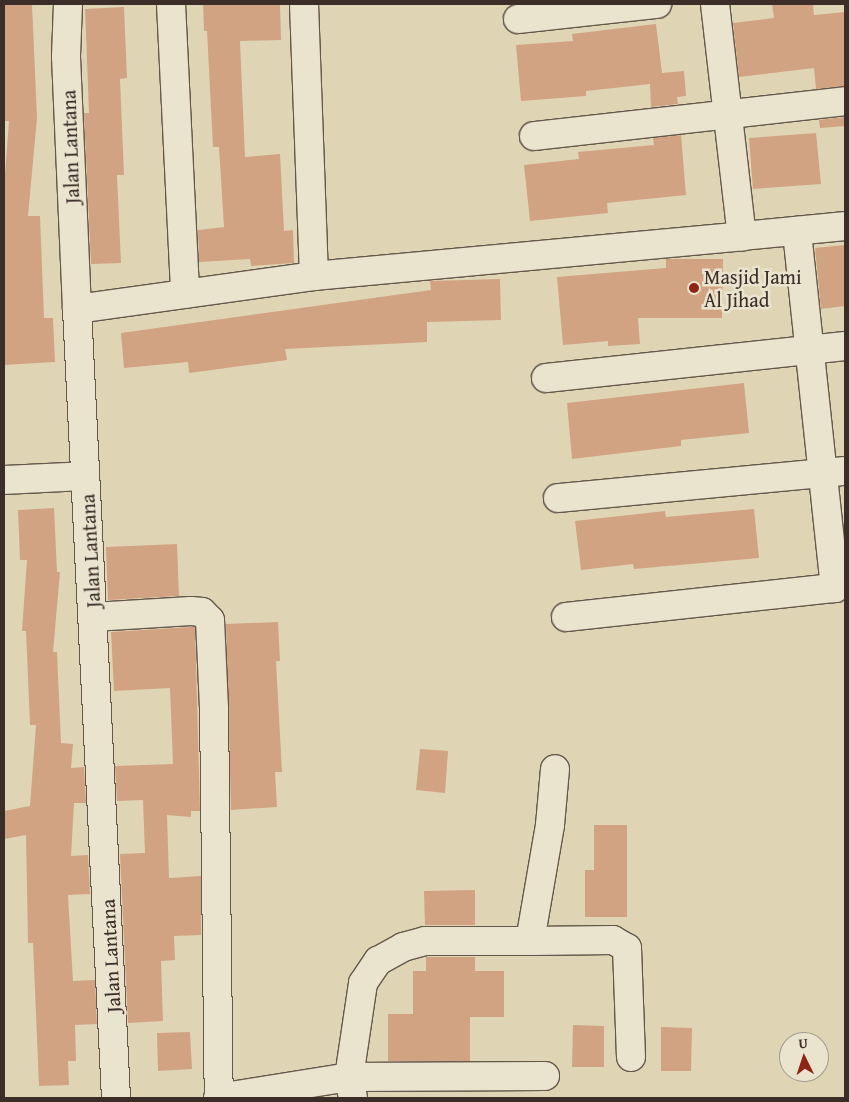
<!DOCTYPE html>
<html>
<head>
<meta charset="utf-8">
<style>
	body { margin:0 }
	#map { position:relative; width:849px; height:1102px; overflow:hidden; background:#dfd5b5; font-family:"Gentium Book Plus",serif }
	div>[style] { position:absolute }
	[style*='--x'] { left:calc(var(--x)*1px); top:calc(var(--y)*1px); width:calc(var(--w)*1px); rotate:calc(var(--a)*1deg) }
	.building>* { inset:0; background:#d1a383 }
	.roads { filter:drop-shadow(1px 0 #65574b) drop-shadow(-1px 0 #65574b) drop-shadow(0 1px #65574b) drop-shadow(0 -1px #65574b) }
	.minor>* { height:28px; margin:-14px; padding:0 14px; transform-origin:14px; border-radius:14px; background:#eae4cf }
	.dots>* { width:14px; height:14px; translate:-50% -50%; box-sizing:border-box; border:2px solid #eae4cf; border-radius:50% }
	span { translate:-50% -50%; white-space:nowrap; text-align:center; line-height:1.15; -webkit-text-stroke:5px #eae4cf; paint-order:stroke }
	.street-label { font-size:20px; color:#3c2d28 }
	.poi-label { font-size:20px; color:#3c2d28 }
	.left { translate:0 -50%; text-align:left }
	.frame { position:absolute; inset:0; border:5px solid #3c2d28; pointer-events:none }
	.north { position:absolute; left:779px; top:1032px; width:50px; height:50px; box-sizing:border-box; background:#eae4cf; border:1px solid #a49b8c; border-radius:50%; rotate:356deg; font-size:14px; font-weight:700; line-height:20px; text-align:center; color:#3c2d28 }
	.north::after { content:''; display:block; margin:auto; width:18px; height:22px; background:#8f2418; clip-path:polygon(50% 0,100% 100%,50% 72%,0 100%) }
</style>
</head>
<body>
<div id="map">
	<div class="building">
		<i style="clip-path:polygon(4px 4px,32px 4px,37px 118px,28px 216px,40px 216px,44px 318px,53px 318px,55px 362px,4px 365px,4px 188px,9px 121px,4px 121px)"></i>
		<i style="clip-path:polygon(203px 4px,280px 4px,281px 40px,240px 41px,245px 157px,280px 154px,284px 231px,293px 230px,294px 263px,251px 266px,250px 259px,199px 262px,198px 230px,224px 227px,219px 147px,213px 147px,207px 31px,204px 31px)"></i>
		<i style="clip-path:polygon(772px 4px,813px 4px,814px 15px,845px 12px,845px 86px,816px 89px,814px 68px,739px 77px,733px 23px,774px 18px)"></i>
		<i style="clip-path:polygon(124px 7px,127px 78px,120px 79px,124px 175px,117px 175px,121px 263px,91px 264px,84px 113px,89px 113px,85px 9px)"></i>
		<i style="clip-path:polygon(656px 24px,662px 73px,684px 71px,686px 96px,677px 97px,678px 104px,651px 107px,650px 84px,586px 91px,586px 96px,521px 101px,516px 45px,573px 41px,572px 34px)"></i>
		<i style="clip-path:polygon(845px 117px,845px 126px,820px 128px,819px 120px)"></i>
		<i style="clip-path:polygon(816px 133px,821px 184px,753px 189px,749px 138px)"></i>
		<i style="clip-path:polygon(681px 135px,686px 195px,607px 203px,608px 213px,530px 221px,524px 165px,579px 159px,578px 152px,654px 145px,653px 138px)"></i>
		<i style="clip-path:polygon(845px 245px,845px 306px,821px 309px,815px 248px)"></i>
		<i style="clip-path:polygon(666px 259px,723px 259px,722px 318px,638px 318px,640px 344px,608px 346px,608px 341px,563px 345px,557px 277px,666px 268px)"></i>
		<i style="clip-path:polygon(500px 279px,501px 320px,427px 322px,427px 342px,285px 349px,287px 360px,189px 373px,188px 362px,124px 368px,121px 333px,431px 290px,430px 281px)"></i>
		<i style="clip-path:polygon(744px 383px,749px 433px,681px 440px,681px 446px,572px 459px,567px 403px)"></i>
		<i style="clip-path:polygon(54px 508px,57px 572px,60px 572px,53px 652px,57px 652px,61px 743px,73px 744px,71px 768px,84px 767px,86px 803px,74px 803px,71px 856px,88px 855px,90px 894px,68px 895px,73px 981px,95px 980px,97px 1024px,75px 1025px,76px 1061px,68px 1061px,69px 1085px,39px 1086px,33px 943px,28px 943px,26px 835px,4px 839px,4px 811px,30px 806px,36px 725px,30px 725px,26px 631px,22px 631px,27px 560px,20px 560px,18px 510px)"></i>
		<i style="clip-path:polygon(754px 509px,759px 558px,634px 569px,633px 564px,581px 570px,575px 521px,665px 511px,666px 517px)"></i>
		<i style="clip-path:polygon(177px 544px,179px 596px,108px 600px,106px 547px)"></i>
		<i style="clip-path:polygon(278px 622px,280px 661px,276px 661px,282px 772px,275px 772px,277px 807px,231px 810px,226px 624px)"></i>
		<i style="clip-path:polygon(191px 627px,195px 627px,200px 811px,191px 811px,191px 817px,167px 815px,169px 878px,201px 876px,201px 935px,174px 936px,175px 960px,161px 961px,163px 1021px,128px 1023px,120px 854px,145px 853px,143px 800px,117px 801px,115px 766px,173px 764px,170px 688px,114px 691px,111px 632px)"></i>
		<i style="clip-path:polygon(420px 749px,448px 751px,445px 793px,416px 790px)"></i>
		<i style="clip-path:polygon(594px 825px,627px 825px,627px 917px,585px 917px,585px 870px,594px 870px)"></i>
		<i style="clip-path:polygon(475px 890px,475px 925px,425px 925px,424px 891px)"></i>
		<i style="clip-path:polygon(426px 957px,475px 957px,475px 971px,504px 971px,504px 1017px,470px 1017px,470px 1061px,388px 1061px,388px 1014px,413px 1014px,413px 971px,426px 971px)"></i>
		<i style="clip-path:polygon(573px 1025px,604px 1026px,604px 1067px,572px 1067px)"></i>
		<i style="clip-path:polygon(661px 1027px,692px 1028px,691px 1071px,661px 1071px)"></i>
		<i style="clip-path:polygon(190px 1032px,192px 1069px,158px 1071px,157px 1033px)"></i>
	</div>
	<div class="roads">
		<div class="minor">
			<i style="--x:68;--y:4;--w:53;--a:92.2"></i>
			<i style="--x:66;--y:57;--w:252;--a:87.5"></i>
			<i style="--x:77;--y:309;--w:790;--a:87.17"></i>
			<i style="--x:171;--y:4;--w:290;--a:87.2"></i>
			<i style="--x:304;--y:4;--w:272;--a:87.9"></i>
			<i style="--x:715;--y:4;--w:234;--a:83.4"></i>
			<i style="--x:742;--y:236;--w:103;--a:-5.5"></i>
			<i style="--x:518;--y:19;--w:140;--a:-6.2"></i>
			<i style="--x:534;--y:136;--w:313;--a:-6.4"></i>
			<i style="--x:77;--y:309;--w:239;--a:-7.9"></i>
			<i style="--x:314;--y:276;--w:430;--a:-5.3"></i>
			<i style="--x:546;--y:378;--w:301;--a:-6.1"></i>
			<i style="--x:4;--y:480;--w:81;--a:-2.8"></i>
			<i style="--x:558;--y:498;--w:288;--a:-5.4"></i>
			<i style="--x:93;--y:617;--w:98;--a:-3.5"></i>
			<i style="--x:191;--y:611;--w:11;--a:5"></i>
			<i style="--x:202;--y:612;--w:11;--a:45"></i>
			<i style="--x:210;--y:620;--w:89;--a:87.4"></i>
			<i style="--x:214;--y:709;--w:389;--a:89.3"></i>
			<i style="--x:566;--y:617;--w:271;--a:-6.2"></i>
			<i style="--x:835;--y:588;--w:359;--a:-96.1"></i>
			<i style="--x:530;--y:941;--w:83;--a:-0.7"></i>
			<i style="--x:613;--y:940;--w:16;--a:30"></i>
			<i style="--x:627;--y:948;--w:109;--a:87.9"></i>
			<i style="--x:218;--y:1098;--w:133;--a:-9.1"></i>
			<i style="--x:349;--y:1077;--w:196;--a:-0.3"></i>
			<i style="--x:353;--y:1098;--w:21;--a:-101"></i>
			<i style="--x:349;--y:1077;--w:95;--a:-81.5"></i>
			<i style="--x:363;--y:983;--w:27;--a:-56"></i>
			<i style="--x:378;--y:961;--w:29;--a:-29"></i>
			<i style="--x:403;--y:947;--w:23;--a:-15"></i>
			<i style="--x:425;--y:941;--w:105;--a:0"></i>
			<i style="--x:530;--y:941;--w:118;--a:-80.2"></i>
			<i style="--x:550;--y:825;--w:56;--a:-84.9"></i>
		</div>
	</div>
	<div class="dots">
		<i style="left:694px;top:288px;background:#8f2418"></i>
	</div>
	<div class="street-label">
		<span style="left:70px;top:147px;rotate:-92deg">Jalan Lantana</span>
		<span style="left:90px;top:551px;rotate:-93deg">Jalan Lantana</span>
		<span style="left:110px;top:956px;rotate:-93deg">Jalan Lantana</span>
	</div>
	<div class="poi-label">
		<span class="left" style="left:704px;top:288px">Masjid Jami<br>Al Jihad</span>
	</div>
	<div class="frame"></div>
	<div class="north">U</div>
</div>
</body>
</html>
